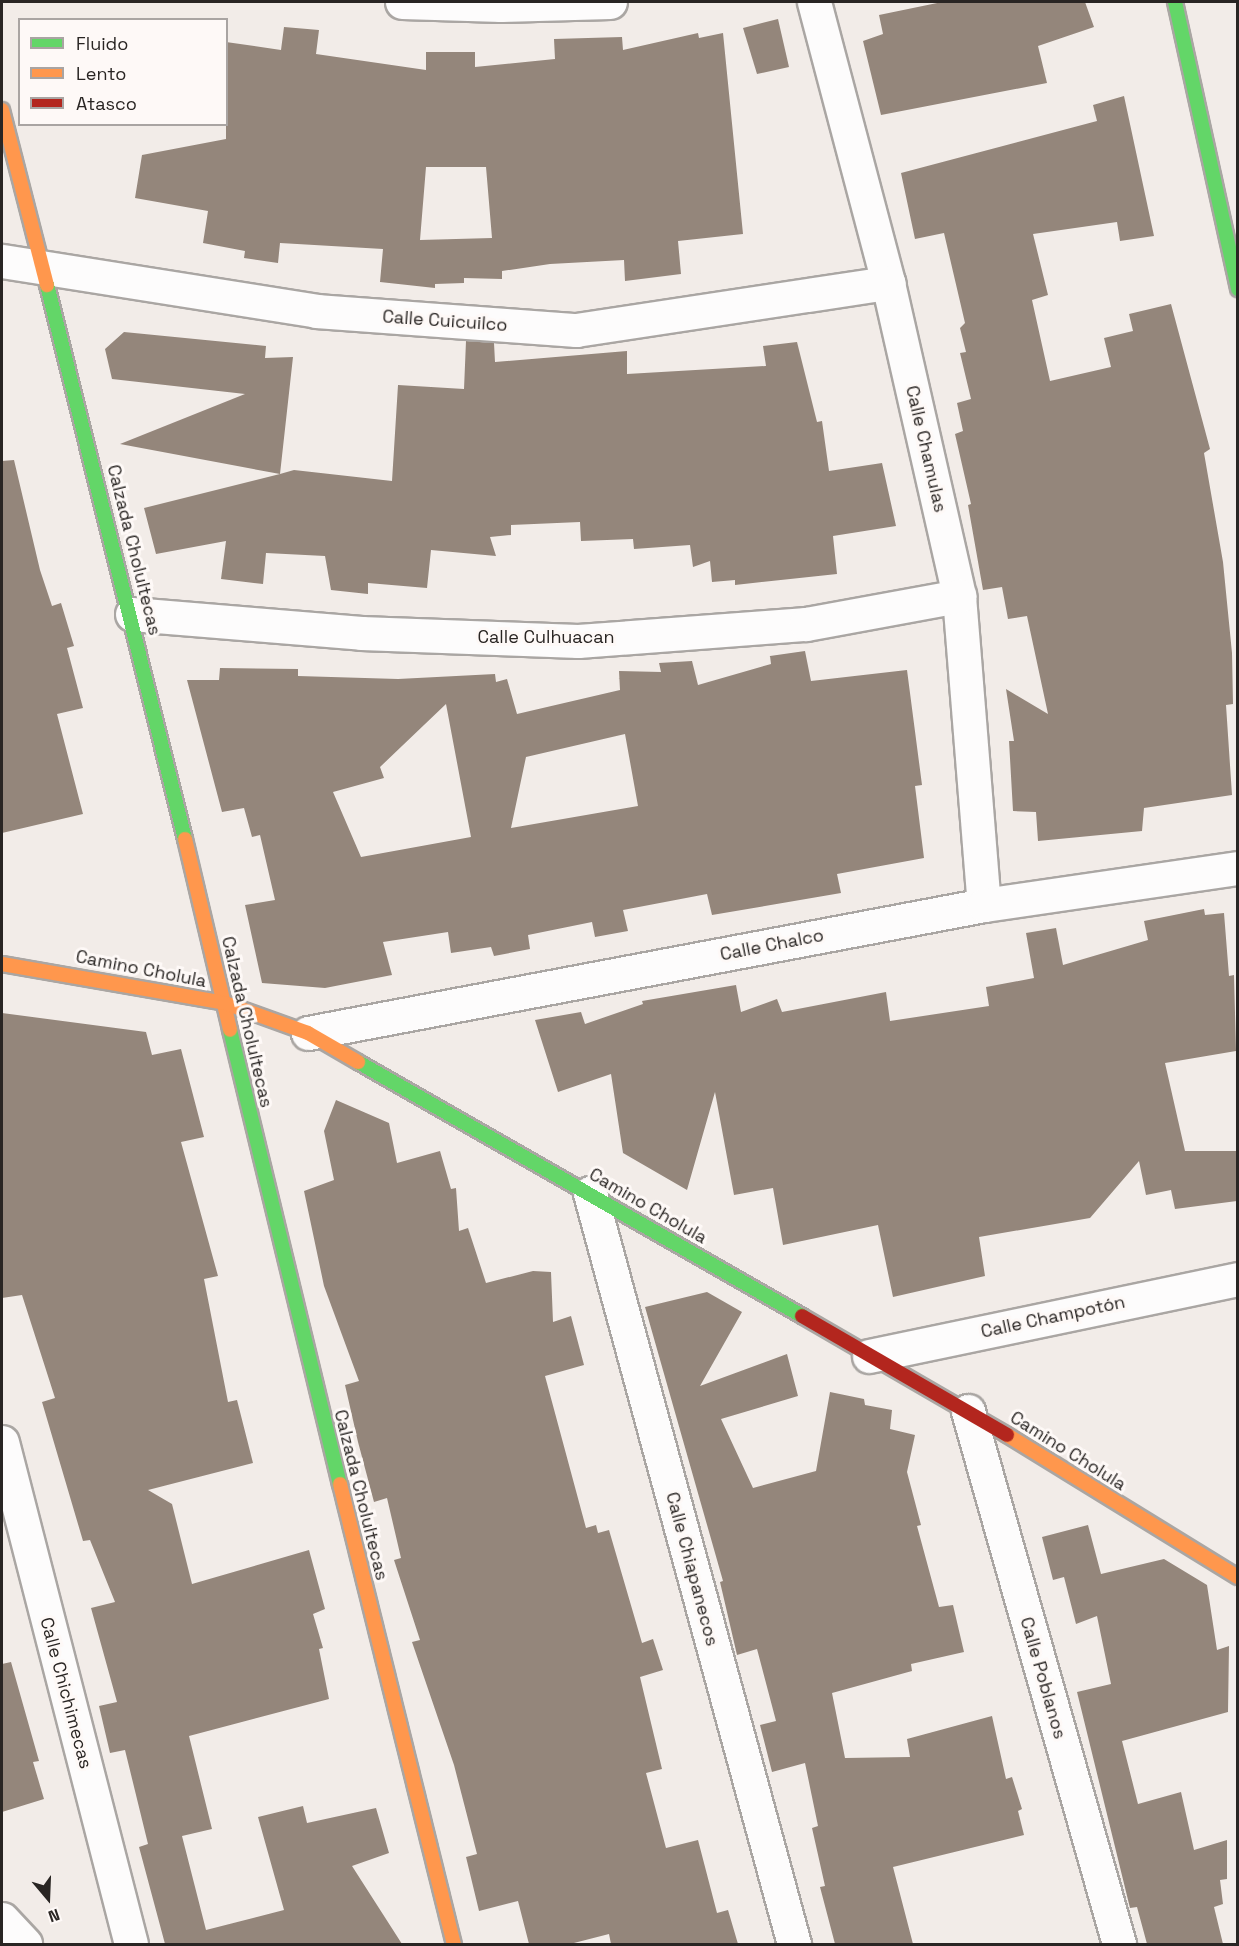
<!DOCTYPE html>
<html>
<head>
<meta charset="utf-8">
<style>
	body { margin:0 }
	#map { position:relative; width:1239px; height:1946px; overflow:hidden; background:#f2ece8; font-family:"Space Grotesk",sans-serif }
	div>[style] { position:absolute }
	[style*='--x'] { left:calc(var(--x)*1px); top:calc(var(--y)*1px); width:calc(var(--w)*1px); rotate:calc(var(--a)*1deg) }
	.building>* { inset:0; background:#94867b }
	.roads { filter:drop-shadow(2px 0 #aaa6a3) drop-shadow(-2px 0 #aaa6a3) drop-shadow(0 2px #aaa6a3) drop-shadow(0 -2px #aaa6a3) }
	.street>* { height:33px; margin:-16.5px; padding:0 16.5px; transform-origin:16.5px; border-radius:16.5px; background:#fdfcfc }
	.fast>* { height:14px; margin:-7px; padding:0 7px; transform-origin:7px; border-radius:7px; background:#63d668 }
	.slow>* { height:14px; margin:-7px; padding:0 7px; transform-origin:7px; border-radius:7px; background:#ff974d }
	.jam>* { height:14px; margin:-7px; padding:0 7px; transform-origin:7px; border-radius:7px; background:#b3261e }
	span { translate:-50% -50%; white-space:nowrap; text-align:center; line-height:1.15; -webkit-text-stroke:6px #fef9f7; paint-order:stroke }
	.street-label { font-size:18px; color:#292523 }
	.frame { position:absolute; inset:0; border:3px solid #292523; pointer-events:none }
	.legend { position:absolute; left:18px; top:18px; width:210px; height:108px; box-sizing:border-box; background:#fef9f7; border:2px solid #a9a4a2; margin:0; padding:8px 10px; list-style:none; font-size:18px; color:#292523 }
	.legend li { display:flex; align-items:center; gap:12px; height:30px }
	.legend b { width:30px; border:2px solid #a9a4a2 }
	.north { position:absolute; left:18px; top:1868px; width:60px; height:60px; -webkit-text-stroke:4px #fef9f7; paint-order:stroke; rotate:161deg; font-size:16px; font-weight:700; line-height:24px; text-align:center; color:#292523 }
	.north::after { content:''; display:block; margin:auto; width:21px; height:27px; background:#292523; clip-path:polygon(50% 0,100% 100%,50% 72%,0 100%) }
</style>
</head>
<body>
<div id="map">
	<div class="building">
		<i style="clip-path:polygon(942px 2px,1085px 2px,1094px 27px,1038px 46px,1047px 83px,881px 115px,863px 41px,883px 34px,879px 15px)"></i>
		<i style="clip-path:polygon(778px 19px,789px 67px,757px 74px,743px 28px)"></i>
		<i style="clip-path:polygon(evenodd,284px 27px,319px 30px,316px 54px,426px 70px,426px 52px,475px 52px,475px 67px,555px 59px,554px 39px,622px 37px,623px 50px,698px 33px,699px 38px,723px 33px,743px 234px,678px 241px,681px 274px,625px 281px,624px 260px,550px 264px,502px 271px,502px 279px,464px 278px,464px 283px,435px 284px,435px 288px,380px 282px,383px 249px,280px 243px,278px 263px,244px 258px,245px 251px,203px 243px,208px 211px,135px 198px,142px 155px,226px 139px,226px 42px,281px 50px,284px 27px,426px 167px,486px 167px,492px 238px,420px 240px,426px 167px)"></i>
		<i style="clip-path:polygon(1124px 96px,1154px 236px,1120px 241px,1117px 222px,1033px 234px,1048px 295px,1032px 300px,1050px 381px,1111px 367px,1104px 338px,1133px 331px,1129px 314px,1171px 304px,1210px 449px,1204px 453px,1223px 562px,1232px 653px,1233px 704px,1226px 705px,1232px 795px,1144px 808px,1142px 831px,1038px 841px,1036px 812px,1013px 811px,1009px 741px,1014px 741px,1006px 689px,1048px 714px,1027px 616px,1008px 619px,1002px 587px,983px 590px,968px 505px,971px 504px,955px 434px,963px 431px,957px 403px,971px 399px,960px 353px,966px 352px,960px 328px,965px 323px,944px 233px,915px 239px,901px 173px,1097px 121px,1093px 105px)"></i>
		<i style="clip-path:polygon(124px 332px,266px 346px,265px 358px,293px 357px,280px 474px,294px 470px,392px 481px,398px 385px,464px 389px,466px 341px,494px 343px,495px 362px,627px 351px,627px 374px,766px 366px,763px 346px,797px 342px,817px 422px,822px 421px,829px 471px,882px 463px,896px 526px,833px 536px,837px 574px,735px 585px,735px 580px,712px 582px,710px 561px,693px 567px,690px 545px,634px 549px,633px 539px,581px 541px,580px 522px,511px 525px,511px 535px,490px 537px,496px 556px,431px 550px,427px 588px,368px 583px,368px 594px,331px 590px,325px 556px,266px 553px,263px 584px,221px 579px,226px 541px,156px 554px,144px 508px,280px 474px,120px 444px,245px 394px,112px 379px,105px 349px)"></i>
		<i style="clip-path:polygon(14px 460px,40px 570px,52px 606px,61px 603px,74px 646px,67px 648px,83px 708px,57px 714px,83px 814px,2px 833px,2px 461px)"></i>
		<i style="clip-path:polygon(evenodd,805px 651px,811px 681px,907px 670px,922px 785px,915px 786px,924px 858px,837px 874px,841px 893px,712px 915px,707px 894px,623px 910px,628px 931px,595px 937px,592px 922px,528px 935px,530px 949px,494px 956px,491px 947px,451px 953px,448px 932px,383px 942px,392px 975px,325px 988px,262px 983px,245px 905px,275px 900px,260px 835px,252px 837px,244px 808px,222px 812px,187px 680px,219px 680px,220px 668px,298px 669px,298px 676px,398px 679px,495px 674px,496px 682px,507px 679px,517px 714px,620px 690px,619px 671px,661px 672px,659px 663px,692px 661px,698px 685px,771px 664px,770px 656px,805px 651px,446px 704px,471px 837px,361px 857px,333px 792px,384px 778px,380px 767px,446px 704px,805px 651px,625px 734px,638px 806px,511px 828px,526px 757px,625px 734px)"></i>
		<i style="clip-path:polygon(1204px 909px,1205px 915px,1224px 913px,1229px 976px,1234px 975px,1236px 1051px,1165px 1063px,1185px 1151px,1238px 1151px,1237px 1201px,1175px 1209px,1171px 1190px,1146px 1195px,1139px 1161px,1090px 1218px,979px 1237px,985px 1276px,893px 1297px,878px 1225px,783px 1245px,773px 1188px,734px 1195px,715px 1092px,687px 1190px,623px 1153px,611px 1074px,558px 1092px,535px 1020px,581px 1012px,585px 1024px,643px 1004px,642px 1001px,736px 985px,741px 1012px,777px 999px,782px 1012px,886px 992px,890px 1021px,989px 1006px,986px 987px,1034px 978px,1026px 933px,1056px 928px,1063px 965px,1148px 940px,1144px 921px)"></i>
		<i style="clip-path:polygon(2px 1013px,146px 1032px,152px 1055px,181px 1049px,204px 1137px,181px 1142px,218px 1276px,204px 1279px,228px 1402px,237px 1400px,253px 1463px,148px 1490px,172px 1504px,192px 1584px,309px 1550px,325px 1609px,313px 1614px,323px 1648px,319px 1649px,329px 1699px,189px 1736px,212px 1829px,182px 1836px,206px 1930px,284px 1910px,258px 1817px,303px 1806px,307px 1823px,376px 1808px,389px 1853px,352px 1866px,402px 1944px,165px 1944px,139px 1847px,148px 1844px,125px 1750px,110px 1753px,99px 1706px,117px 1702px,91px 1608px,115px 1602px,90px 1540px,83px 1541px,42px 1402px,55px 1398px,22px 1295px,2px 1298px)"></i>
		<i style="clip-path:polygon(336px 1100px,389px 1123px,397px 1163px,440px 1151px,451px 1189px,456px 1188px,459px 1231px,468px 1228px,486px 1283px,533px 1271px,551px 1272px,553px 1322px,571px 1316px,584px 1365px,545px 1376px,586px 1528px,596px 1525px,598px 1533px,609px 1530px,642px 1643px,653px 1639px,663px 1670px,640px 1677px,662px 1769px,646px 1773px,666px 1848px,698px 1840px,717px 1913px,728px 1910px,738px 1944px,611px 1944px,609px 1934px,570px 1944px,529px 1944px,518px 1901px,479px 1911px,466px 1857px,477px 1854px,454px 1765px,412px 1642px,420px 1640px,394px 1560px,401px 1558px,387px 1498px,374px 1502px,358px 1442px,345px 1385px,359px 1381px,324px 1286px,304px 1191px,334px 1180px,324px 1131px)"></i>
		<i style="clip-path:polygon(707px 1292px,742px 1312px,700px 1386px,787px 1354px,798px 1396px,721px 1419px,753px 1488px,816px 1471px,830px 1392px,864px 1399px,865px 1405px,892px 1410px,890px 1429px,915px 1435px,907px 1472px,921px 1525px,917px 1526px,939px 1607px,953px 1605px,964px 1652px,911px 1664px,912px 1671px,832px 1693px,845px 1758px,910px 1757px,907px 1739px,992px 1716px,1006px 1779px,1012px 1777px,1022px 1809px,1018px 1811px,1024px 1835px,893px 1867px,913px 1944px,835px 1944px,820px 1887px,825px 1886px,812px 1828px,818px 1826px,805px 1763px,772px 1772px,760px 1725px,776px 1721px,757px 1649px,737px 1655px,720px 1582px,723px 1581px,645px 1307px)"></i>
		<i style="clip-path:polygon(1088px 1525px,1101px 1574px,1164px 1559px,1207px 1585px,1217px 1650px,1229px 1646px,1228px 1712px,1122px 1741px,1138px 1804px,1181px 1792px,1194px 1850px,1227px 1840px,1227px 1879px,1220px 1880px,1223px 1904px,1214px 1907px,1223px 1944px,1147px 1944px,1137px 1907px,1130px 1908px,1077px 1692px,1111px 1684px,1097px 1616px,1076px 1624px,1064px 1577px,1053px 1580px,1042px 1537px)"></i>
		<i style="clip-path:polygon(11px 1662px,39px 1761px,33px 1762px,44px 1799px,2px 1812px,2px 1664px)"></i>
	</div>
	<div class="roads">
		<div class="street">
			<i style="--x:402;--y:2;--w:99;--a:1.7"></i>
			<i style="--x:501;--y:5;--w:109;--a:-1.6"></i>
			<i style="--x:814;--y:2;--w:291;--a:75.2"></i>
			<i style="--x:888;--y:283;--w:321;--a:77.2"></i>
			<i style="--x:959;--y:596;--w:310;--a:85.4"></i>
			<i style="--x:2;--y:261;--w:318;--a:9"></i>
			<i style="--x:316;--y:311;--w:261;--a:4.2"></i>
			<i style="--x:576;--y:330;--w:316;--a:-8.6"></i>
			<i style="--x:132;--y:614;--w:230;--a:4.7"></i>
			<i style="--x:361;--y:633;--w:217;--a:2.1"></i>
			<i style="--x:578;--y:641;--w:229;--a:-4.3"></i>
			<i style="--x:806;--y:624;--w:156;--a:-10.4"></i>
			<i style="--x:308;--y:1033;--w:688;--a:-10.72"></i>
			<i style="--x:984;--y:905;--w:257;--a:-8.3"></i>
			<i style="--x:590;--y:1193;--w:778;--a:74.8"></i>
			<i style="--x:869;--y:1356;--w:377;--a:-11.8"></i>
			<i style="--x:968;--y:1411;--w:554;--a:74.18"></i>
			<i style="--x:2;--y:1442;--w:518;--a:75.59"></i>
			<i style="--x:2;--y:1919;--w:34;--a:47"></i>
		</div>
		<div class="fast">
			<i style="--x:1175;--y:2;--w:294;--a:77.6"></i>
			<i style="--x:47;--y:285;--w:571;--a:76.01"></i>
			<i style="--x:230;--y:1030;--w:467;--a:76.4"></i>
			<i style="--x:358;--y:1062;--w:512;--a:29.77"></i>
		</div>
		<div class="slow">
			<i style="--x:2;--y:110;--w:181;--a:75.6"></i>
			<i style="--x:185;--y:839;--w:196;--a:76.7"></i>
			<i style="--x:2;--y:964;--w:226;--a:9.9"></i>
			<i style="--x:225;--y:1003;--w:88;--a:19.9"></i>
			<i style="--x:308;--y:1033;--w:58;--a:30.1"></i>
			<i style="--x:1007;--y:1435;--w:271;--a:31.6"></i>
			<i style="--x:340;--y:1484;--w:474;--a:76.1"></i>
		</div>
		<div class="jam">
			<i style="--x:802;--y:1316;--w:237;--a:30.1"></i>
		</div>
	</div>
	<div class="street-label">
		<span style="left:445px;top:321px;rotate:4deg">Calle Cuicuilco</span>
		<span style="left:926px;top:449px;rotate:77deg">Calle Chamulas</span>
		<span style="left:134px;top:550px;rotate:76deg">Calzada Cholultecas</span>
		<span style="left:546px;top:637px">Calle Culhuacan</span>
		<span style="left:772px;top:945px;rotate:-11deg">Calle Chalco</span>
		<span style="left:141px;top:969px;rotate:11deg">Camino Cholula</span>
		<span style="left:247px;top:1022px;rotate:77deg">Calzada Cholultecas</span>
		<span style="left:648px;top:1206px;rotate:30deg">Camino Cholula</span>
		<span style="left:1053px;top:1317px;rotate:-12deg">Calle Champotón</span>
		<span style="left:1068px;top:1451px;rotate:32deg">Camino Cholula</span>
		<span style="left:361px;top:1495px;rotate:76deg">Calzada Cholultecas</span>
		<span style="left:692px;top:1569px;rotate:75deg">Calle Chiapanecos</span>
		<span style="left:1043px;top:1678px;rotate:74deg">Calle Poblanos</span>
		<span style="left:66px;top:1693px;rotate:75deg">Calle Chichimecas</span>
	</div>
	<div class="frame"></div>
	<ul class="legend">
	<li><b style="height:8px;background:#63d668"></b>Fluido</li>
	<li><b style="height:8px;background:#ff974d"></b>Lento</li>
	<li><b style="height:8px;background:#b3261e"></b>Atasco</li>
	</ul>
	<div class="north">N</div>
</div>
</body>
</html>
